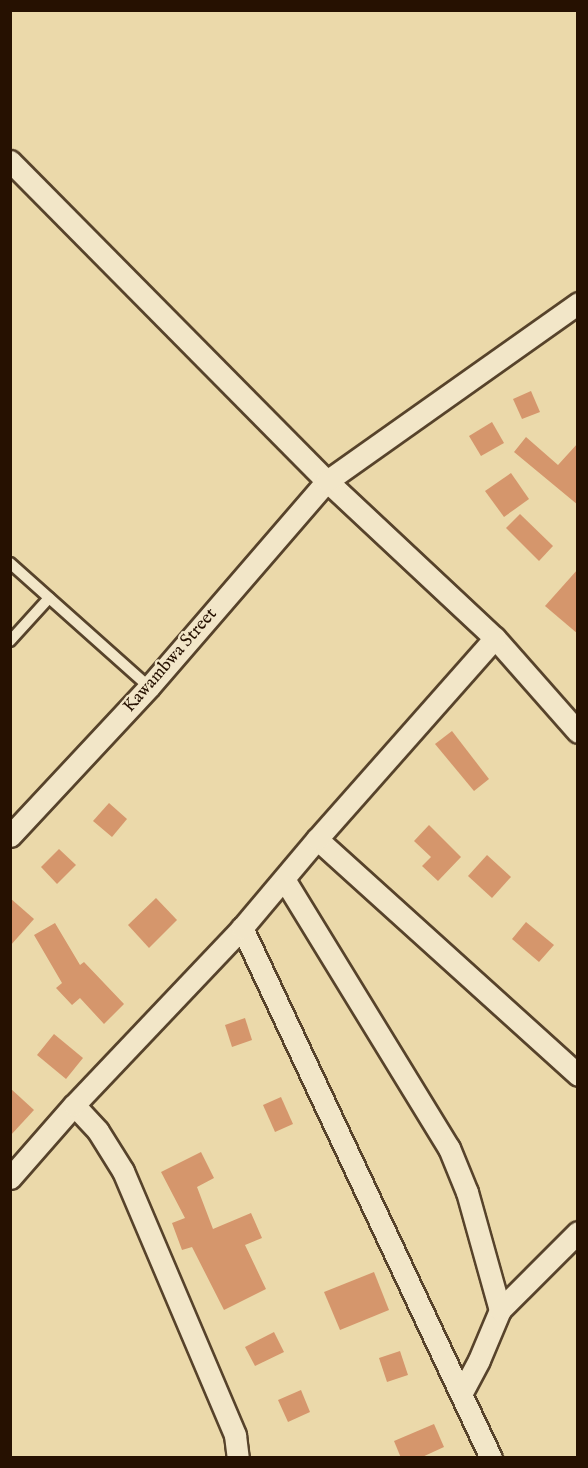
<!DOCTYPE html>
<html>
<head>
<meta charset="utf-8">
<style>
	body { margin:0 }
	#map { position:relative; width:588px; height:1468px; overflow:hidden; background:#ebd9aa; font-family:"IM FELL English",serif }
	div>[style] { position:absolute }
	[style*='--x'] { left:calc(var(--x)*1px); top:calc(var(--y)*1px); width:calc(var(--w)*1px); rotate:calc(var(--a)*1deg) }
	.building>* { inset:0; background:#d5966c }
	.roads { filter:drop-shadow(2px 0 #57432b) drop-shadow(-2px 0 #57432b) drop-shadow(0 2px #57432b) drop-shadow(0 -2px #57432b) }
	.lane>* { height:10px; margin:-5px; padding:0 5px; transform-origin:5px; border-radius:5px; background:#f2e6c8 }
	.street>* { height:21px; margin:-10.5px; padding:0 10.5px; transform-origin:10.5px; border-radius:10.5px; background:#f2e6c8 }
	span { translate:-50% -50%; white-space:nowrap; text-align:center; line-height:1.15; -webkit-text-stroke:4.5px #f2e6c8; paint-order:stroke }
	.street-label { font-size:18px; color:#261101 }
	.frame { position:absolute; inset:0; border:12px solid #261101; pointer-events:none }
</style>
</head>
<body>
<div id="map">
	<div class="building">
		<i style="clip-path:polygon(531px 391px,540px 412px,522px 419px,513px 399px)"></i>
		<i style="clip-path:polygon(492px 422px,504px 443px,481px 456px,469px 436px)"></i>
		<i style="clip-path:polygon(526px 437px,558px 465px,578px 443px,578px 505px,514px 452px)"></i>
		<i style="clip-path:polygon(511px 473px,529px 499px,504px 517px,485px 491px)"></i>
		<i style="clip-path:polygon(520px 514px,553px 546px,539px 561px,506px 528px)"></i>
		<i style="clip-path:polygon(578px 569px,578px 634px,545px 606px)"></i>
		<i style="clip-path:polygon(452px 731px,489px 779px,474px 791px,435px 744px)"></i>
		<i style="clip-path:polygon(109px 803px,127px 819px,112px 837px,93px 821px)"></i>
		<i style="clip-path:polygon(429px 825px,461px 857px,438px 881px,422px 866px,431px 857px,414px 841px)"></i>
		<i style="clip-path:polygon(59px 849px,76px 865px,57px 884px,41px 867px)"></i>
		<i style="clip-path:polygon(487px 855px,511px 877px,492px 898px,468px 876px)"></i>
		<i style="clip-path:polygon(10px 898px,34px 919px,10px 946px)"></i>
		<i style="clip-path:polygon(156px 898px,177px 920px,149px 948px,128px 925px)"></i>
		<i style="clip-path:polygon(526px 922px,554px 945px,539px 962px,512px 939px)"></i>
		<i style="clip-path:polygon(55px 923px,80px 965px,84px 962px,124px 1004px,104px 1024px,80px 998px,72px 1005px,56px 988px,62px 983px,34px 935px)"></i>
		<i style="clip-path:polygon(245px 1018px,252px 1040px,232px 1047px,225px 1025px)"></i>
		<i style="clip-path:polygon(54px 1034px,83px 1058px,66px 1079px,37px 1055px)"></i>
		<i style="clip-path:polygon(10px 1088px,34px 1110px,10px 1136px)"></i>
		<i style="clip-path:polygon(281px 1097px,293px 1124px,275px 1132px,263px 1105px)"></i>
		<i style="clip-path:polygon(201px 1152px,214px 1178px,197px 1187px,213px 1229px,251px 1213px,262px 1238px,245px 1245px,266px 1289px,224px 1310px,192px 1247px,182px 1250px,172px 1223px,185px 1218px,161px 1172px)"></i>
		<i style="clip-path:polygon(374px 1272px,389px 1310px,340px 1330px,324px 1292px)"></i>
		<i style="clip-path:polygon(274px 1332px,284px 1352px,255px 1366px,245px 1347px)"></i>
		<i style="clip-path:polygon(400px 1351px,408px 1375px,387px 1382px,379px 1358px)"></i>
		<i style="clip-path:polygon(301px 1390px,310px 1412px,288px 1422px,278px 1400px)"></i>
		<i style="clip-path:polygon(434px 1424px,444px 1447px,420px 1458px,401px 1458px,394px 1441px)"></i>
	</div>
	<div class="roads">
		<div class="lane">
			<i style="--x:10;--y:563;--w:186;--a:41.7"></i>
			<i style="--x:10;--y:641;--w:58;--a:-47.8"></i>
		</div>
		<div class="street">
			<i style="--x:10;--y:161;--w:450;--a:45.3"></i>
			<i style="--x:327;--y:481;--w:230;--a:43.1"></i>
			<i style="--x:495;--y:638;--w:125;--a:48.6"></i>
			<i style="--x:10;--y:836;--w:204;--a:-47"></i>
			<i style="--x:149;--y:687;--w:272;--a:-49.2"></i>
			<i style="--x:327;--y:481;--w:308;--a:-35.3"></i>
			<i style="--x:317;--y:839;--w:352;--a:42.1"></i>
			<i style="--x:284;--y:879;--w:316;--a:58.5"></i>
			<i style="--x:449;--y:1148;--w:48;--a:67.8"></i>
			<i style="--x:467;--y:1192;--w:123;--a:74.4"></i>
			<i style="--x:74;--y:1105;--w:35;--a:47"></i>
			<i style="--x:98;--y:1131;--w:47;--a:58"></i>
			<i style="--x:123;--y:1171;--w:287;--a:67"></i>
			<i style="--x:235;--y:1435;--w:23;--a:83"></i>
			<i style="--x:10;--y:1178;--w:97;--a:-48.8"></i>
			<i style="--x:74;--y:1105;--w:244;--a:-46.5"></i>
			<i style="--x:461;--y:1394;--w:38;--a:-62"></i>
			<i style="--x:479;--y:1360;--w:54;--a:-67.2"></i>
			<i style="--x:500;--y:1310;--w:110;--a:-45"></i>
			<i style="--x:491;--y:1458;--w:586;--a:-115.16"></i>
			<i style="--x:242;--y:928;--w:116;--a:-49.9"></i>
			<i style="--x:317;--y:839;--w:268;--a:-48.5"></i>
		</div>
	</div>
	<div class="street-label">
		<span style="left:171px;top:661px;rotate:-49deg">Kawambwa Street</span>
	</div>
	<div class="frame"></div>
</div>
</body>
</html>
